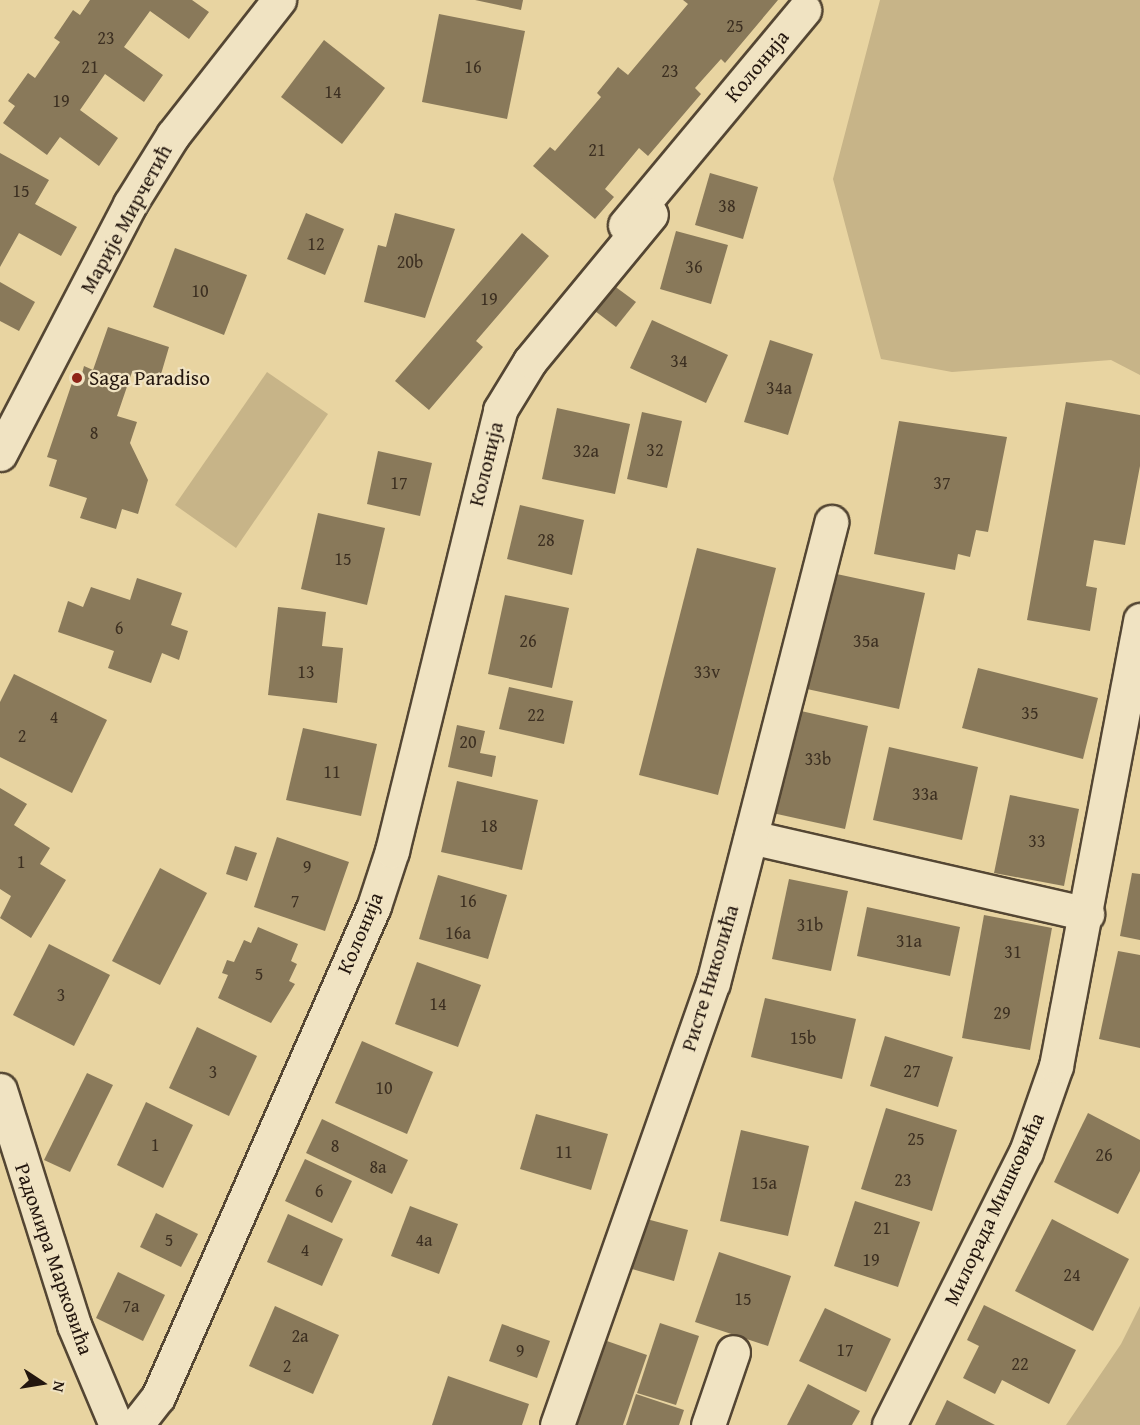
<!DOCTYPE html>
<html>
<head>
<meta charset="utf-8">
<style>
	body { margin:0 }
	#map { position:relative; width:1140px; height:1425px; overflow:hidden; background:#e8d4a1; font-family:"Gentium Book Plus",serif }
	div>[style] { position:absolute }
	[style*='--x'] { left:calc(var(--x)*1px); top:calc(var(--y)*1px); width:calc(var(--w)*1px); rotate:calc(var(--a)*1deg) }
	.green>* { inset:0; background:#c7b488 }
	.building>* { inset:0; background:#89795a }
	.roads { filter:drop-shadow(2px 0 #544633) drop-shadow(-2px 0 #544633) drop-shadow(0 2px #544633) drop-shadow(0 -2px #544633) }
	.street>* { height:33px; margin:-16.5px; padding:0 16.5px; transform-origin:16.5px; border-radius:16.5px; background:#f0e3c2 }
	.dots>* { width:16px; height:16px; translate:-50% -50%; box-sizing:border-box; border:3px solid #f0e3c2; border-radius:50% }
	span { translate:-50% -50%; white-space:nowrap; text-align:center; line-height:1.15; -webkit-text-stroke:4.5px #f0e3c2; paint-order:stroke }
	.number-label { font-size:18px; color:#3c2f21 }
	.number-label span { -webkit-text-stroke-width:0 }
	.street-label { font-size:21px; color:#23160e }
	.poi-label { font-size:21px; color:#23160e }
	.left { translate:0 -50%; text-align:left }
	.north { position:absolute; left:12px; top:1353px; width:60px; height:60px; -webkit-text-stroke:4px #f0e3c2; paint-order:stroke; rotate:102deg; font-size:16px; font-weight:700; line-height:24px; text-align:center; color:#23160e }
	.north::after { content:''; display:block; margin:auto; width:21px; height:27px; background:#23160e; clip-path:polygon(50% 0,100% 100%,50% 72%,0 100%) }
</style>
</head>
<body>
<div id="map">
	<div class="green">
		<i style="clip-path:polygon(880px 0,1140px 0,1140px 375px,1111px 360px,952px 372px,881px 359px,833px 179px)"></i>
		<i style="clip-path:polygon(267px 372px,328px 414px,236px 548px,175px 505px)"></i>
		<i style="clip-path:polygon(1140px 1306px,1140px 1425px,1066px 1425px,1121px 1344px)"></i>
	</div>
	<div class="building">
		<i style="clip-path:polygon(90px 0,192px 0,209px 12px,189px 39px,150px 11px,124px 47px,163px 75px,144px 102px,105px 74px,80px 110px,118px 138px,99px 166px,60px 137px,47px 155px,3px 123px,15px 106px,8px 101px,28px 73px,35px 78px,60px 42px,54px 38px,73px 10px,80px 15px)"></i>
		<i style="clip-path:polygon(475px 0,523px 0,521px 10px)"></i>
		<i style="clip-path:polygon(683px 0,778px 0,725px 63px,721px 59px,695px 88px,701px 94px,648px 156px,639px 148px,605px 189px,614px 197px,595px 219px,533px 166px,550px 147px,555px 151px,601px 97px,597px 93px,618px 67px,628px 75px,688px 4px)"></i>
		<i style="clip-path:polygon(439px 14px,525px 31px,507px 119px,422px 102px)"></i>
		<i style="clip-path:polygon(324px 40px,385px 88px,342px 144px,281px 97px)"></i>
		<i style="clip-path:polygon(0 153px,49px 180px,35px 204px,77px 227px,61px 256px,19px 233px,0 267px)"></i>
		<i style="clip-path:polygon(710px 173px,758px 187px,743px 239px,695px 225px)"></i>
		<i style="clip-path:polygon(306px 213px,344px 229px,325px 275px,287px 259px)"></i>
		<i style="clip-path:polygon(395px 213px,455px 229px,425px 318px,364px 302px,378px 245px,386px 247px)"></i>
		<i style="clip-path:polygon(676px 231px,728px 245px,711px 304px,660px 289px)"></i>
		<i style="clip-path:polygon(522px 233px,549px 256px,476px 341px,483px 347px,429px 410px,395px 381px)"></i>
		<i style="clip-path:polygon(175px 248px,247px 275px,224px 335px,153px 307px)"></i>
		<i style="clip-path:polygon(0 282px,35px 302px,19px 331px,0 321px)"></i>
		<i style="clip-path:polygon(613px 285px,636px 302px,616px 327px,595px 311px)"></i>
		<i style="clip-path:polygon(652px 320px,728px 355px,706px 403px,630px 368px)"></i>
		<i style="clip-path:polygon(108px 327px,169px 347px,159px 381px,132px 372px,117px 416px,137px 422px,130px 443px,148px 480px,138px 514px,122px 509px,116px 529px,80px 518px,87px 498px,49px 486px,57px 460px,47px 457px,72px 383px,79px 385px,84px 366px,93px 370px)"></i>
		<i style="clip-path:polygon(770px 340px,813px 354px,788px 435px,744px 422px)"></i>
		<i style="clip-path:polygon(1066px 402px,1140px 415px,1140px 466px,1125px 545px,1094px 540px,1086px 586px,1097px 588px,1090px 631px,1027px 620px)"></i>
		<i style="clip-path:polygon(557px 408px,630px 424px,615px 494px,542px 479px)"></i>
		<i style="clip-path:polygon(642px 412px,682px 421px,667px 488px,627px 479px)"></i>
		<i style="clip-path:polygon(899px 421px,1007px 437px,988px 532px,976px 530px,970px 557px,958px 554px,955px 570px,874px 554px)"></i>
		<i style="clip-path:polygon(378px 451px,432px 463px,420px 516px,367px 504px)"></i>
		<i style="clip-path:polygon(520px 505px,584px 520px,572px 575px,507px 559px)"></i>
		<i style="clip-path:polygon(318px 513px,385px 528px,367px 605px,301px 589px)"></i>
		<i style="clip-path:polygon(697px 548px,776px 568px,718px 795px,639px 775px)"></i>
		<i style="clip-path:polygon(832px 573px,925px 593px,899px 709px,807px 689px)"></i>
		<i style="clip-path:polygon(137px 578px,182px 593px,171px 625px,188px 631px,179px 660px,162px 653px,151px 683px,108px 668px,114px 651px,58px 632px,68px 601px,83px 607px,91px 587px,130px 600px)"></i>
		<i style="clip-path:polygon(505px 595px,569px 608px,552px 688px,488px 674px)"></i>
		<i style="clip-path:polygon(278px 607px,326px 612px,322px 646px,343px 648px,337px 703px,268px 695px)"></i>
		<i style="clip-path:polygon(978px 668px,1098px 698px,1083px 759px,962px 728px)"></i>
		<i style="clip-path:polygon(14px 674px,107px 720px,72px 793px,0 757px,0 702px)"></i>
		<i style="clip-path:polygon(509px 687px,573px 701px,564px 744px,499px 729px)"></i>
		<i style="clip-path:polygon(792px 709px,868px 726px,845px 829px,768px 812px)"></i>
		<i style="clip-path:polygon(457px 725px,485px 731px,480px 753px,496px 756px,492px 777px,448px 767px)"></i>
		<i style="clip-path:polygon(303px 728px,377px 744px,361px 816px,286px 800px)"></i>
		<i style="clip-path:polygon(889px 747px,978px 767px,962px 840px,873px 820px)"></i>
		<i style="clip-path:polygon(457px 781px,538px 800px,522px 870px,441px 852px)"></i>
		<i style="clip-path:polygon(0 788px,27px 804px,14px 825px,50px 848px,40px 864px,66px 880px,31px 938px,0 918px,11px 896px,0 889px)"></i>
		<i style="clip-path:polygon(1010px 795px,1079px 809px,1064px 886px,994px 873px)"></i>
		<i style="clip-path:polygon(277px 837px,349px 862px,325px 931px,254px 907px)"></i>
		<i style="clip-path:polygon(235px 846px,257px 853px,247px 881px,226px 874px)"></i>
		<i style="clip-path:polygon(160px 868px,207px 893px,160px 985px,112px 961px)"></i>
		<i style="clip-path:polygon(1132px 873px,1140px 874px,1140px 940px,1120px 936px)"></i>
		<i style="clip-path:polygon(438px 875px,507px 895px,488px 959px,419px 939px)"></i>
		<i style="clip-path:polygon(789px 879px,848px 891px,831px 971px,772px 959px)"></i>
		<i style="clip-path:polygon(867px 907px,960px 927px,950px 976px,857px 956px)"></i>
		<i style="clip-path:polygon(984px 915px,1052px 928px,1030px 1050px,962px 1038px)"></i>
		<i style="clip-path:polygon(258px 927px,298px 944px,291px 961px,297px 964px,289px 981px,295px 984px,271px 1023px,218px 998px,228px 975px,222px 973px,227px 960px,234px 962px,244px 940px,251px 943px)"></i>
		<i style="clip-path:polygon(49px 944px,110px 975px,74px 1046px,13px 1015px)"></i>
		<i style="clip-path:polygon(1118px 951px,1140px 955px,1140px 1048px,1099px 1039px)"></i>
		<i style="clip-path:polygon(417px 962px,481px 985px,458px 1047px,395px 1024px)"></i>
		<i style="clip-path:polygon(765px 998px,856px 1019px,842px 1079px,751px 1057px)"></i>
		<i style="clip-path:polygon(197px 1027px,257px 1056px,229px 1116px,169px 1088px)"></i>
		<i style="clip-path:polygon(885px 1036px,953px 1057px,938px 1107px,870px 1086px)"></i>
		<i style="clip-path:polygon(362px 1041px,433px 1072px,407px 1134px,335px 1103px)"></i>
		<i style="clip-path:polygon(87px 1073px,113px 1085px,70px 1172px,44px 1160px)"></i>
		<i style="clip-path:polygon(146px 1102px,193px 1125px,163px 1188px,117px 1165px)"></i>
		<i style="clip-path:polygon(886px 1108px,957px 1130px,932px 1211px,861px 1189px)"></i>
		<i style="clip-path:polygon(1088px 1113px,1140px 1140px,1140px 1171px,1118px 1214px,1054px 1182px)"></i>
		<i style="clip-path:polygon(536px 1114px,608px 1134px,591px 1190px,520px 1169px)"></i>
		<i style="clip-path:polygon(322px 1119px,408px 1160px,392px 1194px,306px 1153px)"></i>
		<i style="clip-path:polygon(741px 1130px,809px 1146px,788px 1236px,720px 1221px)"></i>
		<i style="clip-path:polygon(305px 1159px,352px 1181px,332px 1223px,285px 1201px)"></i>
		<i style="clip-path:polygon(855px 1201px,920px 1222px,898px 1287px,834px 1266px)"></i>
		<i style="clip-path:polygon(410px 1206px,458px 1224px,439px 1274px,391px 1256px)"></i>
		<i style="clip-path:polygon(156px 1213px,198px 1234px,181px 1267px,140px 1247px)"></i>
		<i style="clip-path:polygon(288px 1214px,343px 1239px,322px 1286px,267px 1262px)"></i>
		<i style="clip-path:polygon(639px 1217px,688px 1230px,674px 1281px,625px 1267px)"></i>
		<i style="clip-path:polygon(1052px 1219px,1129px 1259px,1093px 1331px,1015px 1291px)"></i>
		<i style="clip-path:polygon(719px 1252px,791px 1276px,768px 1346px,695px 1322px)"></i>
		<i style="clip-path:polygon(118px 1272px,165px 1295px,143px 1341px,96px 1318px)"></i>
		<i style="clip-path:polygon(984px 1305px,1076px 1350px,1049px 1404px,1002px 1380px,995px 1394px,963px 1378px,979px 1346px,967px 1340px)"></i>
		<i style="clip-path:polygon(275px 1306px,339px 1335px,313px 1394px,249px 1366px)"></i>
		<i style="clip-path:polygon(825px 1308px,891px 1339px,866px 1392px,799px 1361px)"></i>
		<i style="clip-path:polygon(660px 1323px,699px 1336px,676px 1405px,637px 1393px)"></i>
		<i style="clip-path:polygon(502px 1324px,550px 1341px,537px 1378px,489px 1361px)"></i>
		<i style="clip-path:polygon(604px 1340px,647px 1355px,623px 1425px,574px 1425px)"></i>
		<i style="clip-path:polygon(448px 1376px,529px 1404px,522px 1425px,432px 1425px)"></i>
		<i style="clip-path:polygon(808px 1384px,860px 1411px,852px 1425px,787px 1425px)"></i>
		<i style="clip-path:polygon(636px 1394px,684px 1410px,679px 1425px,626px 1425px)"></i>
		<i style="clip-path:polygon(947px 1400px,995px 1425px,935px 1425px)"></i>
	</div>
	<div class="roads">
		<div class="street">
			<i style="--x:625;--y:225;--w:280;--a:-50.2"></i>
			<i style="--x:0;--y:454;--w:282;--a:-62.5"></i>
			<i style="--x:130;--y:204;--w:81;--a:-58.1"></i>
			<i style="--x:173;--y:135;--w:172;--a:-51.9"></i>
			<i style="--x:751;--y:837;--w:345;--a:12.9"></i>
			<i style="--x:0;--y:1090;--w:246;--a:72.5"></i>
			<i style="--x:74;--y:1325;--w:108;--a:67.2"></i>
			<i style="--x:136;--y:1425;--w:36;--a:-52"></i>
			<i style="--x:158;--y:1397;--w:536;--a:-66.25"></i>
			<i style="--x:374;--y:906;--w:58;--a:-71.9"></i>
			<i style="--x:392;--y:851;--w:454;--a:-76.2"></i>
			<i style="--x:500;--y:410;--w:57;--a:-58.5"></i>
			<i style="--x:530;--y:361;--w:190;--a:-50.5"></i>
			<i style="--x:557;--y:1425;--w:469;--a:-70.6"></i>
			<i style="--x:713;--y:983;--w:476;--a:-75.6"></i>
			<i style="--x:708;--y:1425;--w:77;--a:-71.1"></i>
			<i style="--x:889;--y:1425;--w:305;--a:-63.4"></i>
			<i style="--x:1026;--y:1152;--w:91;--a:-70.8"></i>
			<i style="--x:1056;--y:1066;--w:454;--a:-79.3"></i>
		</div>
	</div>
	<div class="dots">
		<i style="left:77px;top:378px;background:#8f2418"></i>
	</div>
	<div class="number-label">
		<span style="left:735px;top:26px">25</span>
		<span style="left:106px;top:38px">23</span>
		<span style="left:90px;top:67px">21</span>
		<span style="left:473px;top:67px">16</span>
		<span style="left:670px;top:71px">23</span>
		<span style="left:333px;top:92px">14</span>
		<span style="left:61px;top:101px">19</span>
		<span style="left:597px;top:150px">21</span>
		<span style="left:21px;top:191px">15</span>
		<span style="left:727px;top:206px">38</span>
		<span style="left:316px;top:244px">12</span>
		<span style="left:410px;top:262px">20b</span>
		<span style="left:694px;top:267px">36</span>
		<span style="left:200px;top:291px">10</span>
		<span style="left:489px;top:299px">19</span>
		<span style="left:679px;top:361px">34</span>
		<span style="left:779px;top:388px">34a</span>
		<span style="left:94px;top:433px">8</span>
		<span style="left:655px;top:450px">32</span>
		<span style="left:586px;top:451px">32a</span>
		<span style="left:399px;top:483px">17</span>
		<span style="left:942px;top:483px">37</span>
		<span style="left:546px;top:540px">28</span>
		<span style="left:343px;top:559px">15</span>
		<span style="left:119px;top:628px">6</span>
		<span style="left:528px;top:641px">26</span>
		<span style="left:866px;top:641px">35a</span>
		<span style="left:306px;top:672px">13</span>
		<span style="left:707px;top:672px">33v</span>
		<span style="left:1030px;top:713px">35</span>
		<span style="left:536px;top:715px">22</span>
		<span style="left:54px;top:717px">4</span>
		<span style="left:22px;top:736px">2</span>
		<span style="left:468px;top:742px">20</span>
		<span style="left:818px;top:759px">33b</span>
		<span style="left:332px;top:772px">11</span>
		<span style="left:925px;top:794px">33a</span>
		<span style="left:489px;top:826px">18</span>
		<span style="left:1037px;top:841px">33</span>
		<span style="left:21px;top:862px">1</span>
		<span style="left:307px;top:867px">9</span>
		<span style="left:295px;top:901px">7</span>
		<span style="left:468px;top:901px">16</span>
		<span style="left:810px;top:925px">31b</span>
		<span style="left:458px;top:933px">16a</span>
		<span style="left:909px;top:941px">31a</span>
		<span style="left:1013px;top:952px">31</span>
		<span style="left:259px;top:974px">5</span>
		<span style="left:61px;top:995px">3</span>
		<span style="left:438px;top:1004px">14</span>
		<span style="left:1002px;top:1013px">29</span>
		<span style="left:803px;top:1038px">15b</span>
		<span style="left:912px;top:1071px">27</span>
		<span style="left:213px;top:1072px">3</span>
		<span style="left:384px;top:1088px">10</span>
		<span style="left:916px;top:1139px">25</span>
		<span style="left:155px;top:1145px">1</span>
		<span style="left:335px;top:1146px">8</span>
		<span style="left:564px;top:1152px">11</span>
		<span style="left:1104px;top:1155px">26</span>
		<span style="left:378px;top:1167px">8a</span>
		<span style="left:903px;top:1180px">23</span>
		<span style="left:764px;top:1183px">15a</span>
		<span style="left:319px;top:1191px">6</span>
		<span style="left:882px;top:1228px">21</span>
		<span style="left:169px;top:1240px">5</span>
		<span style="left:424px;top:1240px">4a</span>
		<span style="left:305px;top:1250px">4</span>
		<span style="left:871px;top:1260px">19</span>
		<span style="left:1072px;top:1275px">24</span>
		<span style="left:743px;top:1299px">15</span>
		<span style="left:131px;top:1306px">7a</span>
		<span style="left:300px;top:1336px">2a</span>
		<span style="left:845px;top:1350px">17</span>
		<span style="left:520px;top:1351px">9</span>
		<span style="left:1020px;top:1364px">22</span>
		<span style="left:287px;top:1366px">2</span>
	</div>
	<div class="street-label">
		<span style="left:757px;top:66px;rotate:-50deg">Колонија</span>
		<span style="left:126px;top:219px;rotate:-61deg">Марије Мирчетић</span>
		<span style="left:486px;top:464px;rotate:-76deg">Колонија</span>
		<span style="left:360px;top:933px;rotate:-67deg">Колонија</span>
		<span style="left:710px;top:978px;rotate:-73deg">Ристе Николића</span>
		<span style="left:994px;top:1209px;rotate:-65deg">Милорада Мишковића</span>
		<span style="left:54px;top:1259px;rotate:71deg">Радомира Марковића</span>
	</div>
	<div class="poi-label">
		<span class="left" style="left:89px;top:378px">Saga Paradiso</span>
	</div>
	<div class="north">N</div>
</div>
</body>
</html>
